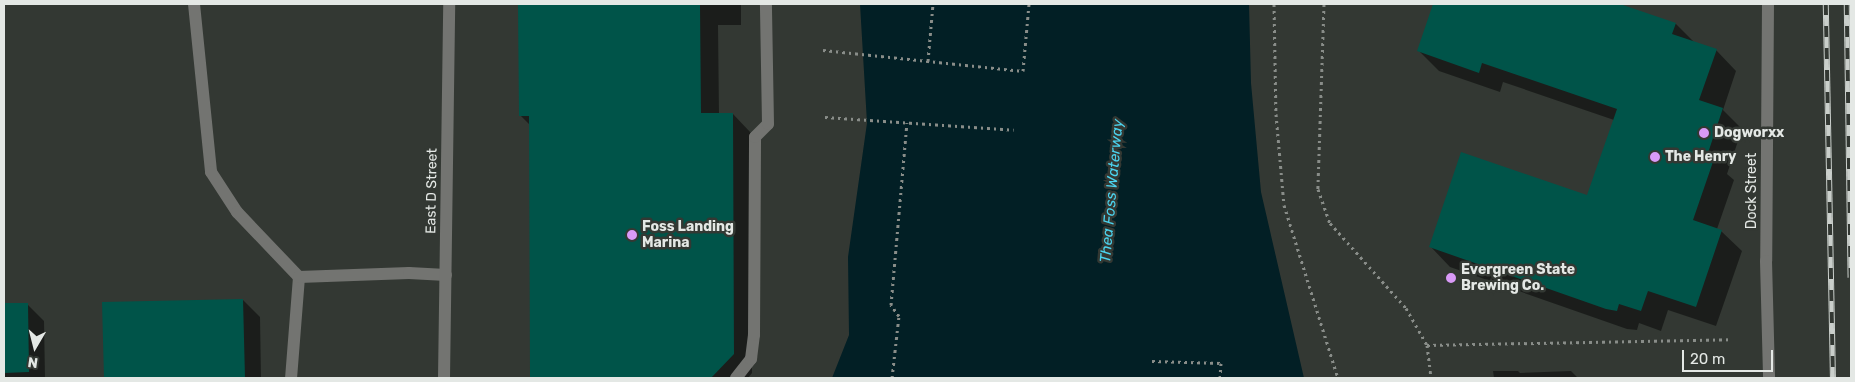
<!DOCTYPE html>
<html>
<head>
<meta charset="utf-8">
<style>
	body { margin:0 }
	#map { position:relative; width:1855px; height:382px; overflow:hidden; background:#333833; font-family:Rubik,sans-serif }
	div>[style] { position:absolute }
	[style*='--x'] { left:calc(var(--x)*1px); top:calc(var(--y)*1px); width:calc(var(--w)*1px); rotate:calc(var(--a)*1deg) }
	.water>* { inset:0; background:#021f25 }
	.shadow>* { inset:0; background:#0007 }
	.building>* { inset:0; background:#005449 }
	.path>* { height:3px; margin-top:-1.5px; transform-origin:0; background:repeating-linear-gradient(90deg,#898d89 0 2.5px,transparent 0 6.5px) }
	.minor>* { height:12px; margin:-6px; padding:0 6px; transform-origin:6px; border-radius:6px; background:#737471 }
	.rail>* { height:5.5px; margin-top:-2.75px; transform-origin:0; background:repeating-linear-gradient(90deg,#333833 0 11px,#cacfcb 0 22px); box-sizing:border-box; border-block:1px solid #cacfcb }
	.dots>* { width:14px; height:14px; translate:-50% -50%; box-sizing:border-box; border:2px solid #333833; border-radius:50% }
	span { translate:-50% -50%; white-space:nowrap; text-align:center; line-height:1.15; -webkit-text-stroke:5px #333833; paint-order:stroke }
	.poi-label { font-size:14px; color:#e4e8e5; font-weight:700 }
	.left { translate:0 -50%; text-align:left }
	.street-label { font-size:14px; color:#e4e8e5 }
	.water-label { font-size:15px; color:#4bd3ee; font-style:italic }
	.frame { position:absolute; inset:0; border:5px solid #e4e8e5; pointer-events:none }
	.north { position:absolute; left:10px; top:322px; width:50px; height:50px; -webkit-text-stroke:4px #333833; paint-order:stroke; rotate:188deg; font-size:14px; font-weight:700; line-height:20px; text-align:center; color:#e4e8e5 }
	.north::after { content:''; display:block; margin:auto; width:18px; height:22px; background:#e4e8e5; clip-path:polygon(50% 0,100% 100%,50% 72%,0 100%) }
	.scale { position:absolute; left:1682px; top:350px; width:91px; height:22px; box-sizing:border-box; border:2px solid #e4e8e5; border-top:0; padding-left:6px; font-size:15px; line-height:18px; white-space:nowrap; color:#e4e8e5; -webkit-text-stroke:4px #333833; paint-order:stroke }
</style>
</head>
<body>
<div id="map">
	<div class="water">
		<i style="clip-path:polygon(860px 4px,1249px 4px,1251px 83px,1261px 192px,1304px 378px,832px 378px,849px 335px,848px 257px,867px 123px)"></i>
	</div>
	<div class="shadow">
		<i style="clip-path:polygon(520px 4px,741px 4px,741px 25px,718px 25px,719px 114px,733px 114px,751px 133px,752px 373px,748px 378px,532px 378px,530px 125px,520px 115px)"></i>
		<i style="clip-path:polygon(1435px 4px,1616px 4px,1676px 24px,1696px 44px,1716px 50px,1736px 71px,1723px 110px,1742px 129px,1727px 174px,1734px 180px,1717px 229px,1721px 231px,1742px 251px,1716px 326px,1668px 310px,1661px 331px,1639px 323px,1637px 330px,1627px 329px,1450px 267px,1430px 246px,1588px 197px,1614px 120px,1503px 82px,1500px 92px,1439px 71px,1419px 51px)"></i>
		<i style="clip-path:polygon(243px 300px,260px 317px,261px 378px,105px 378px,104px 304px)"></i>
		<i style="clip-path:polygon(27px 304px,44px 321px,45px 378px,4px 378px,4px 305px)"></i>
		<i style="clip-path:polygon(1493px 371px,1518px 371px,1520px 373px,1571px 371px,1578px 378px,1494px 378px)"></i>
	</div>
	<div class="building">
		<i style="clip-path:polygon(518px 4px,700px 4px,701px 113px,733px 113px,734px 354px,711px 378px,530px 378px,529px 116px,519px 116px)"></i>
		<i style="clip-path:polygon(1433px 4px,1620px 4px,1676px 23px,1672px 34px,1717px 49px,1699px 100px,1723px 108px,1707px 156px,1714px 159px,1693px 220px,1722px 230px,1696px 307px,1648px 291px,1641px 311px,1619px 304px,1617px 311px,1606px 309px,1429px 247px,1461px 152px,1587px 195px,1617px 109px,1482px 63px,1479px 73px,1417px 51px)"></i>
		<i style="clip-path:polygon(243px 299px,245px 378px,104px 378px,102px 302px)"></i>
		<i style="clip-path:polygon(4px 303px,28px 303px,29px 372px,4px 373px)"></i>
	</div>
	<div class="path">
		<i style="--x:1274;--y:4;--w:110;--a:89"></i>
		<i style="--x:1276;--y:114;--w:91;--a:85"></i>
		<i style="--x:1284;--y:205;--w:181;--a:72.7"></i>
		<i style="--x:1324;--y:4;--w:185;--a:91.9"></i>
		<i style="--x:1318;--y:189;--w:36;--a:71"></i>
		<i style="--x:1330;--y:223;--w:114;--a:48.2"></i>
		<i style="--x:1406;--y:308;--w:43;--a:60.4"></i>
		<i style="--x:1427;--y:345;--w:33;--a:83"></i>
		<i style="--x:823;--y:50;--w:201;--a:6"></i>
		<i style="--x:1023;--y:71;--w:67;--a:-84.9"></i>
		<i style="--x:928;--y:61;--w:57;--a:-85"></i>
		<i style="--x:825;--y:117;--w:189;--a:3.9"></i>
		<i style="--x:1427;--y:345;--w:305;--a:-1.1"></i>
		<i style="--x:1152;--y:361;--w:69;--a:1.7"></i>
		<i style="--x:1221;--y:363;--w:15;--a:94"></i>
		<i style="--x:892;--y:378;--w:62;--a:-83.6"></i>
		<i style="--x:899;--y:316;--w:14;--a:-126"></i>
		<i style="--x:891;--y:305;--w:183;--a:-85"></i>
	</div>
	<div class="minor">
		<i style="--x:194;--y:4;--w:169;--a:84.2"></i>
		<i style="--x:211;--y:172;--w:48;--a:57"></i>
		<i style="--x:237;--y:212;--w:90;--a:46.4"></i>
		<i style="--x:299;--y:277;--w:101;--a:94.5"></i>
		<i style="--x:1768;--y:4;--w:257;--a:90.4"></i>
		<i style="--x:1766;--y:261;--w:117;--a:88.5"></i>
		<i style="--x:299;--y:277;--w:110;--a:-2.1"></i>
		<i style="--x:409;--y:273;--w:37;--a:3"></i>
		<i style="--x:444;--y:378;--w:374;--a:-89.2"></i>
		<i style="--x:736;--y:378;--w:24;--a:-52"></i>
		<i style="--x:751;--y:359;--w:24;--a:-83"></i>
		<i style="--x:754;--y:335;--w:198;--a:-89.7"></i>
		<i style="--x:755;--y:137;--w:18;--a:-45"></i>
		<i style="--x:768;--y:124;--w:120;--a:-91"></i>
	</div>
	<div class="rail">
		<i style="--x:1826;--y:4;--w:374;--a:88.9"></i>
		<i style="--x:1847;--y:4;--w:274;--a:89.2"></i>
	</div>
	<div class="dots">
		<i style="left:1704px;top:133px;background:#d99af7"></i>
		<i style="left:1655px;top:157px;background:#d99af7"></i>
		<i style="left:632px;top:235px;background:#d99af7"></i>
		<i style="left:1451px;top:278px;background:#d99af7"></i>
	</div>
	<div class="poi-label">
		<span class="left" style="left:1714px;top:133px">Dogworxx</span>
		<span class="left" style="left:1665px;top:157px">The Henry</span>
		<span class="left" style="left:642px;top:235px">Foss Landing<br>Marina</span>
		<span class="left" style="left:1461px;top:278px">Evergreen State<br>Brewing Co.</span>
	</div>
	<div class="street-label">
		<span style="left:432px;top:191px;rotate:-89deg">East D Street</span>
		<span style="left:1752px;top:191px;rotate:-90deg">Dock Street</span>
	</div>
	<div class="water-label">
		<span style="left:1112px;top:191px;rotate:-85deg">Thea Foss Waterway</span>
	</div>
	<div class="frame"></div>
	<div class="north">N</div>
	<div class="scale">20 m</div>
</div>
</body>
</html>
